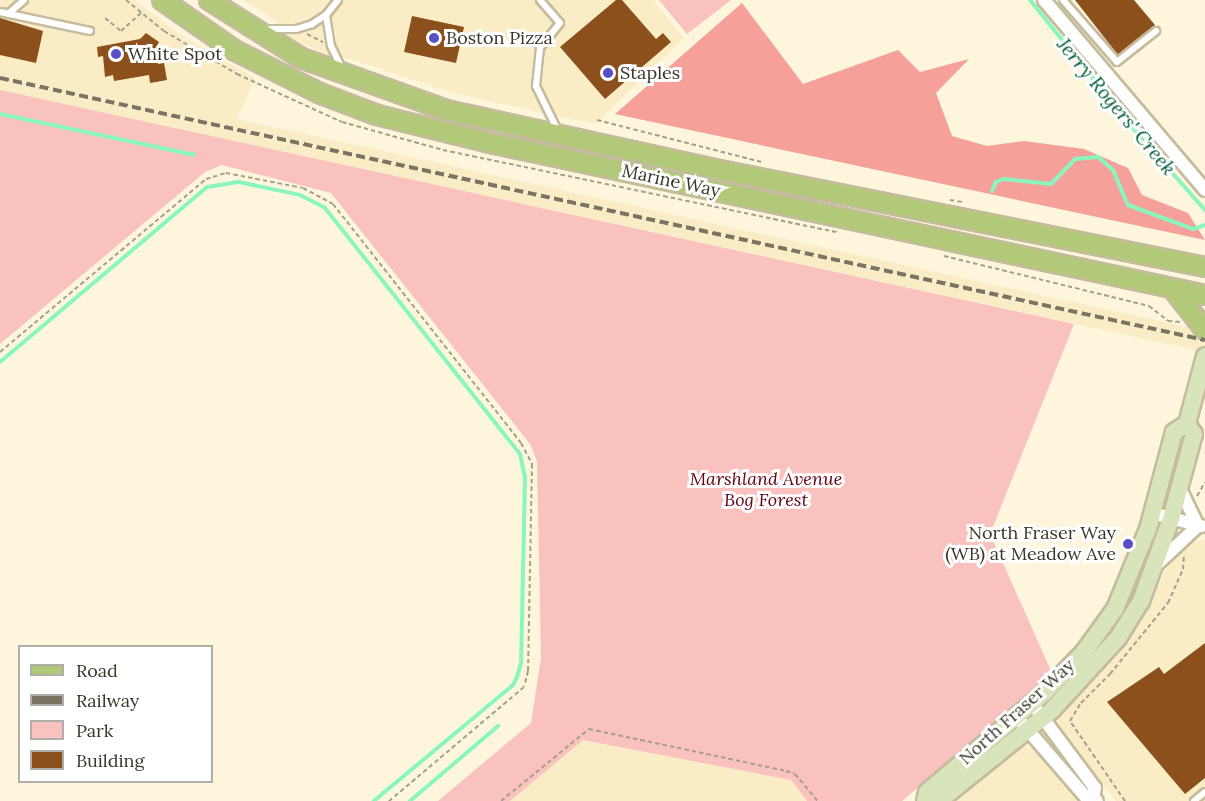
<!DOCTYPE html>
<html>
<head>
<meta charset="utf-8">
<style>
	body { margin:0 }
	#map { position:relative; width:1205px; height:801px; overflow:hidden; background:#fdf5dc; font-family:Lora,serif }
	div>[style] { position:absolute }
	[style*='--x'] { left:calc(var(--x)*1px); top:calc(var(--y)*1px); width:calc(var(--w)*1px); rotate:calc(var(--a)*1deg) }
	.built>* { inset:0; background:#faedc6 }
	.green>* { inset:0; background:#f9c2be }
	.forest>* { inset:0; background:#f5a09a }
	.stream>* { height:4px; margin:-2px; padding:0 2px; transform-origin:2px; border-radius:2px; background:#8af6be }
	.building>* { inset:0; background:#8c501c }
	.path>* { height:2px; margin-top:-1px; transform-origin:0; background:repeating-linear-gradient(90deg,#a59f8c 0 4.5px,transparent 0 7.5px) }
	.roads { filter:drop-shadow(2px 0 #c5bb9d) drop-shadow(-2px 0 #c5bb9d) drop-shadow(0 2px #c5bb9d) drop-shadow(0 -2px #c5bb9d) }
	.lane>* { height:6px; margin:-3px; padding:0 3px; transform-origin:3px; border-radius:3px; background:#fff }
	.street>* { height:12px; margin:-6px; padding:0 6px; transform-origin:6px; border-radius:6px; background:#fff }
	.secondary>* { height:16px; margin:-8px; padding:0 8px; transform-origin:8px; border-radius:8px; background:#d8e4bc }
	.primary>* { height:18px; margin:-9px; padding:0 9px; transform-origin:9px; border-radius:9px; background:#b1c979 }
	.rail>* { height:4px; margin-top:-2px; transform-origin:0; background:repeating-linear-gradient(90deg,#797464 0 9px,transparent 0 13.5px) }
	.dots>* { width:16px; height:16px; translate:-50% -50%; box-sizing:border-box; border:3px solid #fff; border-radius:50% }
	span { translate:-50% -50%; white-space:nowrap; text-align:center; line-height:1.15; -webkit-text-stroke:6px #fff; paint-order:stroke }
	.poi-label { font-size:18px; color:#393529 }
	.left { translate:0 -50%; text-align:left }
	.right { translate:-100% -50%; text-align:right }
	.street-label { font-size:18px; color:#393529 }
	.park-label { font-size:18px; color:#62000d; font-style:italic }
	.water-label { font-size:20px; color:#005c3a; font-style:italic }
	.legend { position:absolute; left:18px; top:645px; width:195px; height:138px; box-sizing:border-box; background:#fff; border:2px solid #b0aea9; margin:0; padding:8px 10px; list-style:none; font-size:18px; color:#393529 }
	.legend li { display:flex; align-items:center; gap:12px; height:30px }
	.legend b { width:30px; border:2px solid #b0aea9 }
</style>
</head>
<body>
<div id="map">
	<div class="built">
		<i style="clip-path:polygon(0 0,135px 0,179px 34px,255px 78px,237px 119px,1205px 331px,1205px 352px,0 90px)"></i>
		<i style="clip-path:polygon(243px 0,653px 0,684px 38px,595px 124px,453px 93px,348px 58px,328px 56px,288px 36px,275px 20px)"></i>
		<i style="clip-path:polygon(1205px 540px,1205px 801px,1116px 801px,1060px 730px,1057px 715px,1137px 629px,1173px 555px,1187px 543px)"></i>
		<i style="clip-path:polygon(583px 740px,791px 780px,807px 801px,510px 801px)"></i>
		<i style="clip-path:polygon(1021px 745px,1034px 749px,1077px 801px,947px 801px)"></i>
	</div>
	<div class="green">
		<i style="clip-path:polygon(659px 0,731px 0,687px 34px)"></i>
		<i style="clip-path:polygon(0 90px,1074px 324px,990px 534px,1052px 673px,902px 801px,807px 801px,791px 780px,583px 740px,510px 801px,438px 801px,531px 723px,541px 658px,537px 461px,530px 444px,331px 193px,222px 165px,205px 172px,0 344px)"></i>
	</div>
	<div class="forest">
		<i style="clip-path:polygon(742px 3px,803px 84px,898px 50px,920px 72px,969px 59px,936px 93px,952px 136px,987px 146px,1024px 141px,1084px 149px,1128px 168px,1142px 195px,1188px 213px,1205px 240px,615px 114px)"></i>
	</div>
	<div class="stream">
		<i style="--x:1030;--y:0;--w:171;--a:51.2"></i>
		<i style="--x:1137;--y:133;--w:103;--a:48.6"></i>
		<i style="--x:0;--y:114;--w:198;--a:11.9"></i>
		<i style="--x:992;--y:191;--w:10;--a:-66"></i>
		<i style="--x:996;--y:182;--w:9;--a:-21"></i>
		<i style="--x:1004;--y:179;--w:47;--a:6.1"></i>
		<i style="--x:1051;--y:184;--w:35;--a:-46"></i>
		<i style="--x:1075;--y:159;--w:23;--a:-5"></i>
		<i style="--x:1098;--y:157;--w:20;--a:41"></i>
		<i style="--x:1113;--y:170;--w:38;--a:67"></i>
		<i style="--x:1128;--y:205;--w:69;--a:20.3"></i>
		<i style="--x:1193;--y:229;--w:13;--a:-18"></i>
		<i style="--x:0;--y:362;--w:271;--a:-40.2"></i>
		<i style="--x:207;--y:187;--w:32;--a:-9"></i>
		<i style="--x:239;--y:182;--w:62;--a:12"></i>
		<i style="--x:300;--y:195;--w:28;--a:27"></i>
		<i style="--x:325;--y:208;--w:314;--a:51.6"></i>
		<i style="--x:520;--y:454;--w:24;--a:78"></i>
		<i style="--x:525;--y:477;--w:186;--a:91.2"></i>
		<i style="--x:521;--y:663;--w:15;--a:106"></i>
		<i style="--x:517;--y:677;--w:9;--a:117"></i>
		<i style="--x:513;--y:685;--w:181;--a:140.2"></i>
		<i style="--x:410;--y:801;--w:116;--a:-40.4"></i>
	</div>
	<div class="building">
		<i style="clip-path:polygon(616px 0,622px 0,656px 39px,663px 33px,671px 42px,605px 99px,560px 47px)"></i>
		<i style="clip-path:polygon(1075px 0,1134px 0,1155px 25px,1118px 55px)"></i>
		<i style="clip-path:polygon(412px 16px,464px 27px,456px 63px,404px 52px)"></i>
		<i style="clip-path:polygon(0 18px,43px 31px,36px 63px,0 55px)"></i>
		<i style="clip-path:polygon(146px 33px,159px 42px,155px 49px,158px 64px,164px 63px,167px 80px,150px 83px,149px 75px,114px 81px,113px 75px,105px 77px,103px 56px,98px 57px,97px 47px,140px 39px)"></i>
		<i style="clip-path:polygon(1205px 643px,1205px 778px,1185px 794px,1107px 702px,1159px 667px,1164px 674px)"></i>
	</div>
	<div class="path">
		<i style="--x:126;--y:0;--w:49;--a:39.2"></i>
		<i style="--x:164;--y:31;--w:85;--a:30.5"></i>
		<i style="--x:237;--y:74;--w:115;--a:24.6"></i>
		<i style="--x:342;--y:122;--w:105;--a:15.5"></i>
		<i style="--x:443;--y:150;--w:405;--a:11.8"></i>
		<i style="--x:105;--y:18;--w:21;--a:39"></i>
		<i style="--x:121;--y:31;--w:27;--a:-42"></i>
		<i style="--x:307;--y:34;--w:18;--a:27"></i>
		<i style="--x:597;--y:120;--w:170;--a:14.3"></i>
		<i style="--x:950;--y:200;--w:12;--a:9"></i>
		<i style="--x:944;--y:256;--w:211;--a:13.7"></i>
		<i style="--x:1149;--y:306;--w:24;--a:38"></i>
		<i style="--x:1168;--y:321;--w:13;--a:4"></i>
		<i style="--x:0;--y:352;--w:269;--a:-40"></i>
		<i style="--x:206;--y:179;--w:21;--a:-17"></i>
		<i style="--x:226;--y:173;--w:78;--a:11"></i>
		<i style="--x:303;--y:188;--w:34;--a:28"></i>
		<i style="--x:333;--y:204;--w:304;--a:51.8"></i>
		<i style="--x:521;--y:443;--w:24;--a:62"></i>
		<i style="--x:532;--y:464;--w:207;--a:91.1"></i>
		<i style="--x:528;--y:671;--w:16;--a:104"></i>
		<i style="--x:524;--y:687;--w:177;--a:139.8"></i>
		<i style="--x:1197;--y:496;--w:16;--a:-60"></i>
		<i style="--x:501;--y:801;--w:114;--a:-39.3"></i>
		<i style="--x:589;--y:729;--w:201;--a:12"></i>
		<i style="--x:786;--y:771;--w:9;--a:18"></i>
		<i style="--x:795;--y:774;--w:35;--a:50"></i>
		<i style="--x:1125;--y:801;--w:97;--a:-124.5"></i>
		<i style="--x:1070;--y:721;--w:21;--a:-59"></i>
		<i style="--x:1081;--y:703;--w:41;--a:-45"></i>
		<i style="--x:1110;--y:674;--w:92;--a:-50.8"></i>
		<i style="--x:1168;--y:603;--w:37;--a:-66"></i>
		<i style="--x:1183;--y:569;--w:14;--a:-86"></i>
	</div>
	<div class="roads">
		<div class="lane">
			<i style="--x:540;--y:0;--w:30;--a:49"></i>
			<i style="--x:560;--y:23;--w:32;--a:129"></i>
			<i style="--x:540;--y:48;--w:38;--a:96"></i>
			<i style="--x:536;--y:86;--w:48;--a:64"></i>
			<i style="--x:1063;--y:0;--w:82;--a:48.9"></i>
			<i style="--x:1117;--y:62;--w:50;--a:-38.5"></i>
			<i style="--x:0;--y:12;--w:92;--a:11.9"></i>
			<i style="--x:8;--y:14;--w:21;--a:-41"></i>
			<i style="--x:326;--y:15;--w:31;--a:81"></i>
			<i style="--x:331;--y:46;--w:25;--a:64"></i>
			<i style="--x:265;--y:29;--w:31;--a:0"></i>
			<i style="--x:296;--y:29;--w:17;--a:-17"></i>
			<i style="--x:312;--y:24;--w:17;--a:-33"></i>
			<i style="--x:326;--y:15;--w:19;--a:-51"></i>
			<i style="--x:1194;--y:801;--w:14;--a:-39"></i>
		</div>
		<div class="street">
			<i style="--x:1044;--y:0;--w:249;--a:49.7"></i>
			<i style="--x:1152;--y:513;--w:51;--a:14.9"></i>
			<i style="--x:1156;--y:565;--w:57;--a:-42.9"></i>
			<i style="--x:1198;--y:526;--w:41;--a:-115.9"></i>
			<i style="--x:1031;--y:702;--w:107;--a:53.3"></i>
			<i style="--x:1095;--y:788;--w:8;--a:104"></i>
			<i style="--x:1015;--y:715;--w:107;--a:49.2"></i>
			<i style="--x:1085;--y:796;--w:8;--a:0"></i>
			<i style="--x:1093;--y:796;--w:6;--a:51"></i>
		</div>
		<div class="secondary">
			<i style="--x:925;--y:801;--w:9;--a:-77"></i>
			<i style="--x:927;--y:792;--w:153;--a:-40.2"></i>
			<i style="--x:1044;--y:693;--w:57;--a:-45.7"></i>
			<i style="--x:1084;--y:652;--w:53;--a:-54.2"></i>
			<i style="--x:1115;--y:609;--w:87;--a:-67.6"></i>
			<i style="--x:1148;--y:529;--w:100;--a:-75"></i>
			<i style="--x:1174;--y:432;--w:15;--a:-32"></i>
			<i style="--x:1187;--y:424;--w:70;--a:-75.2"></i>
			<i style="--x:939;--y:801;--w:144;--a:-38.8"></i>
			<i style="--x:1051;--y:711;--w:99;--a:-47.5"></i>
			<i style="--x:1118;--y:638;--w:44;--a:-58.1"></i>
			<i style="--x:1141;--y:601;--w:87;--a:-69.9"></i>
			<i style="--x:1171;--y:519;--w:88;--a:-74.9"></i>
			<i style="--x:1194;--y:434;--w:12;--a:-125"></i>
		</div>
		<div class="primary">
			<i style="--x:162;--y:0;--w:88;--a:34.8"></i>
			<i style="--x:234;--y:50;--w:95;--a:26.8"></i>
			<i style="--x:319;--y:93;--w:62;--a:20.8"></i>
			<i style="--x:377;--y:115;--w:116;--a:13.9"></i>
			<i style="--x:490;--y:143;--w:731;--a:12"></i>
			<i style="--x:209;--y:0;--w:109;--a:32.2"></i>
			<i style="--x:301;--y:58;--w:154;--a:19.7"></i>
			<i style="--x:446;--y:110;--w:280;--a:12.4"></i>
			<i style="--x:720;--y:170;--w:495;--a:11.3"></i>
			<i style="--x:1173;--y:289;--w:52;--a:52"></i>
		</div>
	</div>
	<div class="rail">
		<i style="--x:0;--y:78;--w:1233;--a:12.27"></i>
	</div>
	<div class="dots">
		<i style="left:434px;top:38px;background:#584fc7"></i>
		<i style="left:116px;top:54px;background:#584fc7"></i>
		<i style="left:608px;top:73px;background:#584fc7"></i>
		<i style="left:1128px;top:544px;background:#584fc7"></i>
	</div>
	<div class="poi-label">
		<span class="left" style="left:446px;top:38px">Boston Pizza</span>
		<span class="left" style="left:128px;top:54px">White Spot</span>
		<span class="left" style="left:620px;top:73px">Staples</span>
		<span class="right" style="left:1116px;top:544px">North Fraser Way<br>(WB) at Meadow Ave</span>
	</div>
	<div class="street-label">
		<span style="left:671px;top:181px;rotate:12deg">Marine Way</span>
		<span style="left:1017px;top:712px;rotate:-42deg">North Fraser Way</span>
	</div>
	<div class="park-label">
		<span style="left:766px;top:490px">Marshland Avenue<br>Bog Forest</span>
	</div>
	<div class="water-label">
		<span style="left:1117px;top:106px;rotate:50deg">Jerry Rogers' Creek</span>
	</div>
	<ul class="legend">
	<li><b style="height:8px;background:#b1c979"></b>Road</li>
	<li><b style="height:8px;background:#797464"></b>Railway</li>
	<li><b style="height:16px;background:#f9c2be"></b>Park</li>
	<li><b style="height:16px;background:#8c501c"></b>Building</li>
	</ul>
</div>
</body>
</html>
